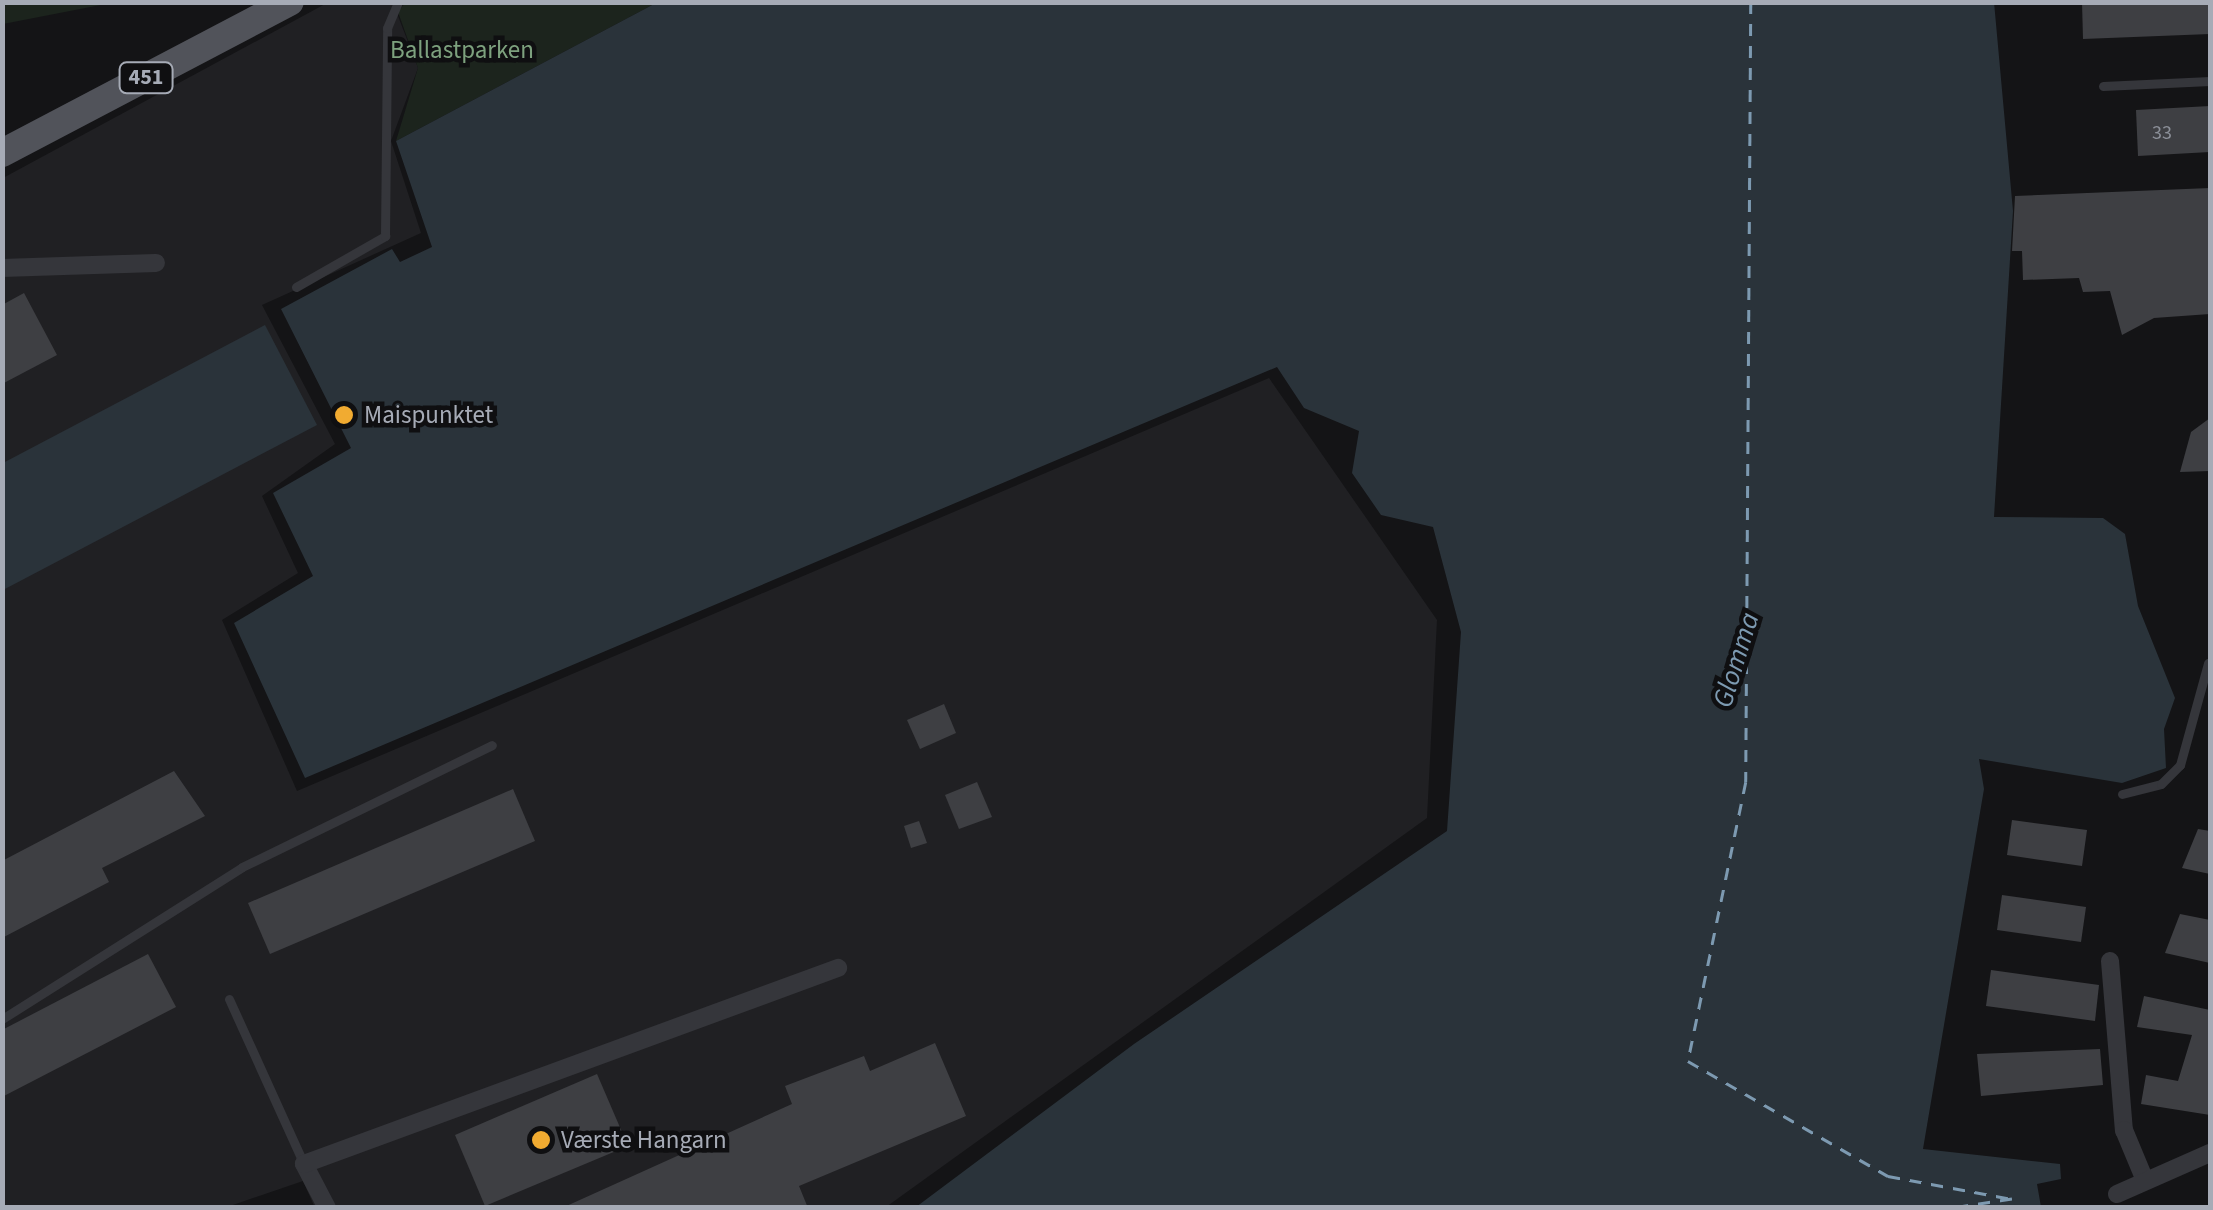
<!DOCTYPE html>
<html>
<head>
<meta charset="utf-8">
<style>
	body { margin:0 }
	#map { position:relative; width:2213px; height:1210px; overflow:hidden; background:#141416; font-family:"Source Sans 3",sans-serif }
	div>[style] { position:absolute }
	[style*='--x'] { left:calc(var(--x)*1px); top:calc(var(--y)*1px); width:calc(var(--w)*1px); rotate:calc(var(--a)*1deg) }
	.built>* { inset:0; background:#202023 }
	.green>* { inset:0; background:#1c241d }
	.water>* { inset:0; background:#2a333a }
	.ferry>* { height:2.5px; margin-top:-1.25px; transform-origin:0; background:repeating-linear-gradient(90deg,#7d9ab1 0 12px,transparent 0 22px) }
	.building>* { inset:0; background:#3e3f43 }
	.service>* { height:9px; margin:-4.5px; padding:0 4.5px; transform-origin:4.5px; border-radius:4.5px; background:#35363b }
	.minor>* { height:18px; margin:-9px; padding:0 9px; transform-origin:9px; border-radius:9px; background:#35363b }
	.primary>* { height:28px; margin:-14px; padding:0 14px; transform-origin:14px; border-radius:14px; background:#51535a }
	.dots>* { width:28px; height:28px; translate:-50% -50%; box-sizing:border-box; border:5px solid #0f0f11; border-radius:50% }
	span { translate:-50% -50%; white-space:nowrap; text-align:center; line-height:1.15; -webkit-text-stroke:9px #0f0f11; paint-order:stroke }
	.number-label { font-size:20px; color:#8c9099 }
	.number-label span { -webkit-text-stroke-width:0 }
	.shield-label span { padding:2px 8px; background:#0f0f11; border:2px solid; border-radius:8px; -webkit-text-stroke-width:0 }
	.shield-label { font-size:22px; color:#a6abb6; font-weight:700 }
	.park-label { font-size:25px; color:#7da17e }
	.poi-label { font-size:25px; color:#a6abb6 }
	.left { translate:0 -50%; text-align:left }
	.water-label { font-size:28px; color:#7d9ab1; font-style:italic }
	.frame { position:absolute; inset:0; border:5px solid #a6abb6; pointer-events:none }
</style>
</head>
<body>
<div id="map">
	<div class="built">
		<i style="clip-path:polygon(327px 3px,393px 3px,418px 68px,391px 141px,421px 233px,262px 305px,335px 444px,262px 496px,298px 573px,222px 620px,297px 791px,1269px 378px,1437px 620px,1427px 818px,886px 1207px,315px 1208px,303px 1181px,227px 1207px,3px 1208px,3px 178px)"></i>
	</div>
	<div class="green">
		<i style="clip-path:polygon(3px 2px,111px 2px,111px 3px,3px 24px)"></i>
		<i style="clip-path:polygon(405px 3px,656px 3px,396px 141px,418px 68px,398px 12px)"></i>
	</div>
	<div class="water">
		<i style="clip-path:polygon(1994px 2px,2013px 211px,1994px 517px,2103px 518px,2125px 534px,2138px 606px,2175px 698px,2164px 729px,2166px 768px,2122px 783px,1979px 759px,1984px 789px,1923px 1149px,2060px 1164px,2061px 1179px,2037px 1184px,2041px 1207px,916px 1207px,1134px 1044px,1447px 831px,1461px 632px,1433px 527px,1381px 515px,1352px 473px,1359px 431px,1304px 408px,1277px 367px,305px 778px,234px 623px,313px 576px,273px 493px,351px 448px,281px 309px,392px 249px,400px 262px,432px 247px,396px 141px,656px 3px)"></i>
		<i style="clip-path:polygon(265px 325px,317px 425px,3px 590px,3px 463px)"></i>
	</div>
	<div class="ferry">
		<i style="--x:1751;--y:2;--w:780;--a:90.37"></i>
		<i style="--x:1746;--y:782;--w:285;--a:101.7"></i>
		<i style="--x:1688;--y:1061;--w:231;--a:29.9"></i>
		<i style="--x:1888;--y:1176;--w:126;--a:10.5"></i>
		<i style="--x:2012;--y:1199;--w:60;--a:171.3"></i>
	</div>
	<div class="building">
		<i style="clip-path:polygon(2082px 2px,2210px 2px,2210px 34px,2083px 39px)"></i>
		<i style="clip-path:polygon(2210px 106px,2210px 152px,2138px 156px,2136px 110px)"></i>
		<i style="clip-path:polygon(2210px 188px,2210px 314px,2154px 318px,2122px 335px,2110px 291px,2083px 292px,2079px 278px,2023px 280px,2022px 251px,2012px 251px,2015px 196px)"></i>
		<i style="clip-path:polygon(24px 293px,57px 355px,2px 384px,2px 305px)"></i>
		<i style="clip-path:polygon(2210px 418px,2210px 471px,2180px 472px,2191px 432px)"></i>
		<i style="clip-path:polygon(944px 704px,956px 733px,920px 749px,907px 720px)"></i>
		<i style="clip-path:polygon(174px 771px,205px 816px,102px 868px,109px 882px,2px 938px,2px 861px)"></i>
		<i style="clip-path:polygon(977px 782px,992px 817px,959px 829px,945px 795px)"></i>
		<i style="clip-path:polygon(513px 789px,535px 841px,270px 954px,248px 903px)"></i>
		<i style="clip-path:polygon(2012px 820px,2087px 830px,2082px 866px,2007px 855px)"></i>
		<i style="clip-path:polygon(919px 821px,927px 843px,911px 848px,904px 826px)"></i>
		<i style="clip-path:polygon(2198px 829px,2210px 831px,2210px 874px,2182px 868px)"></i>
		<i style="clip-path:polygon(2002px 895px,2086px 907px,2081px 942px,1997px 930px)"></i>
		<i style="clip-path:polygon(2180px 914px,2210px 920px,2210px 963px,2165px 953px)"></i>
		<i style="clip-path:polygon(148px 954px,176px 1007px,2px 1097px,2px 1030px)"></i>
		<i style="clip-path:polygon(1991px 970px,2099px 985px,2095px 1021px,1986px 1006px)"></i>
		<i style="clip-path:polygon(2144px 996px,2210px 1010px,2210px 1115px,2141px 1104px,2146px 1075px,2178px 1081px,2192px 1035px,2137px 1027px)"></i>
		<i style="clip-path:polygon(935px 1043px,966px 1116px,799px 1186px,808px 1208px,562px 1208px,792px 1104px,785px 1086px,864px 1056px,870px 1071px)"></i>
		<i style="clip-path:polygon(2100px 1049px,2103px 1085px,1981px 1096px,1977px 1054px)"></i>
		<i style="clip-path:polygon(597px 1074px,628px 1146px,485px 1206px,455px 1135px)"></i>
	</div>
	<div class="service">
		<i style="--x:2103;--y:86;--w:107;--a:-2.7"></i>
		<i style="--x:296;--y:287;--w:103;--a:-29.8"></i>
		<i style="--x:385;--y:236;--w:208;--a:-89.4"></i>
		<i style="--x:387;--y:28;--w:28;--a:-67"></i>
		<i style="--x:2122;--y:794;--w:40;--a:-14.4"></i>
		<i style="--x:2161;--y:784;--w:27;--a:-45"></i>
		<i style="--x:2180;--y:765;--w:106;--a:-74.6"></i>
		<i style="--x:229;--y:999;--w:181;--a:65.6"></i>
		<i style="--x:2;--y:1019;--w:284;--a:-32.3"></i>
		<i style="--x:242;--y:867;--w:278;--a:-26"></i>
	</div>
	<div class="minor">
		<i style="--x:2;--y:268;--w:154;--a:-1.9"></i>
		<i style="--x:2110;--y:961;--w:170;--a:85.3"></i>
		<i style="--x:2124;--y:1130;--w:52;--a:67.4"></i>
		<i style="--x:2117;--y:1194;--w:102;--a:-23.8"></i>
		<i style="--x:327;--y:1208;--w:50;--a:-117.6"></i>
		<i style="--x:304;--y:1164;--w:569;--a:-20.16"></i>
	</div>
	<div class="primary">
		<i style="--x:2;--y:153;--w:325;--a:-27.7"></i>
	</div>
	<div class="dots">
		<i style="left:344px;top:415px;background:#f1ab31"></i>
		<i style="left:541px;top:1140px;background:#f1ab31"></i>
	</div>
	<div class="number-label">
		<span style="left:2162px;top:133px">33</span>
	</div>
	<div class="shield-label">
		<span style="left:146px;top:78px">451</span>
	</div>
	<div class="park-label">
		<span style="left:462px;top:50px">Ballastparken</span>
	</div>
	<div class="poi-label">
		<span class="left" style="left:364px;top:415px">Maispunktet</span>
		<span class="left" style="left:561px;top:1140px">Værste Hangarn</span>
	</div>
	<div class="water-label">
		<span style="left:1736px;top:660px;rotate:-73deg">Glomma</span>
	</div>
	<div class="frame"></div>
</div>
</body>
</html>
